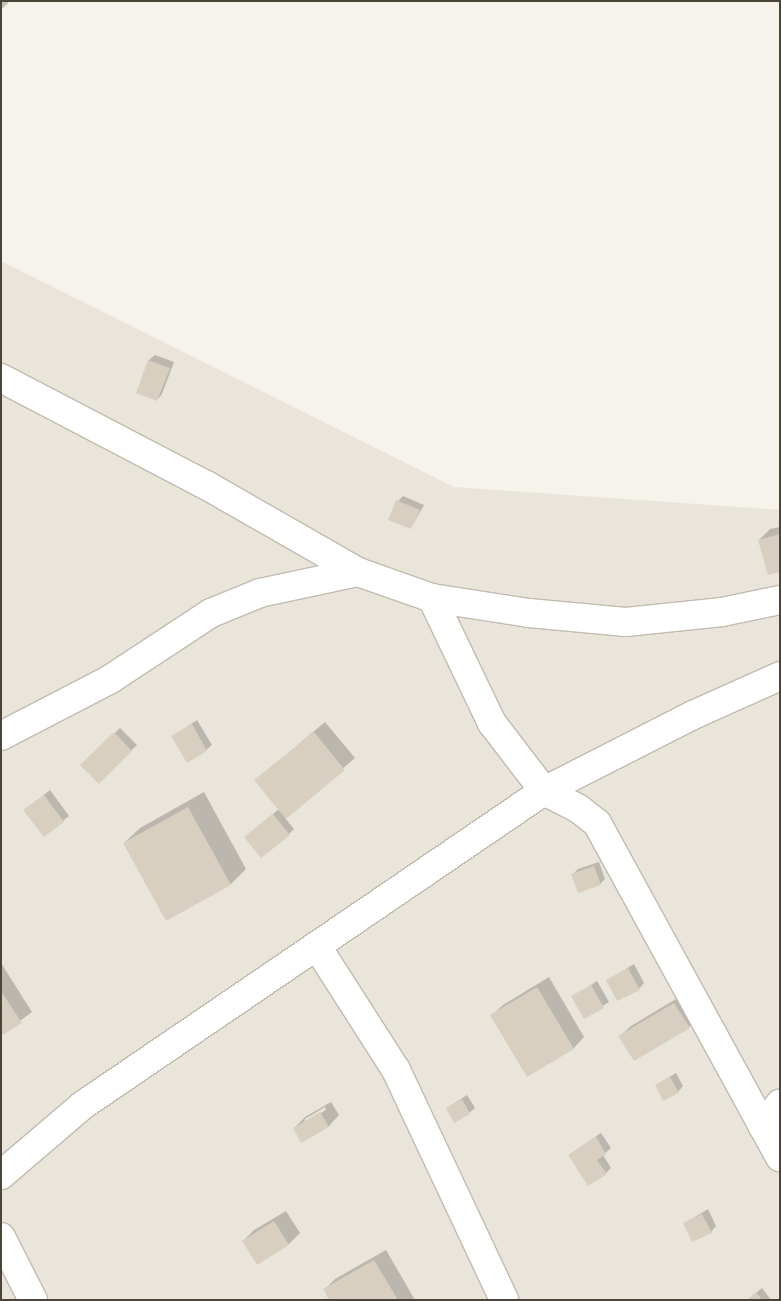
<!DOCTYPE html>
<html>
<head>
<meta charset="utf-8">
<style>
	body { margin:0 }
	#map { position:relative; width:781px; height:1301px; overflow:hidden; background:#f6f3ec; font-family:"Noto Sans",sans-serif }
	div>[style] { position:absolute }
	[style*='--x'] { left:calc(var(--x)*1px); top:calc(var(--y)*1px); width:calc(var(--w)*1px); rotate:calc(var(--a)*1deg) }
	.residential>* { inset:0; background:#eae5da }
	.shadow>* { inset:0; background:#0003 }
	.building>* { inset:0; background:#d8cfc1 }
	.roads { filter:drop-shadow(1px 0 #c2bbae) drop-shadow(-1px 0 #c2bbae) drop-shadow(0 1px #c2bbae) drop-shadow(0 -1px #c2bbae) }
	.minor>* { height:28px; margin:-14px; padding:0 14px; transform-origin:14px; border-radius:14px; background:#fff }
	span { translate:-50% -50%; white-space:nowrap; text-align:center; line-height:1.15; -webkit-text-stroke:4.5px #fff; paint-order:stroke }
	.frame { position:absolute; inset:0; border:2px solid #4b4439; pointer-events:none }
</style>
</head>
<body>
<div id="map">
	<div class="residential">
		<i style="clip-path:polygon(1px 261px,454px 487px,780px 510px,780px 1300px,1px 1300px)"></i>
	</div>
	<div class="shadow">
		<i style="clip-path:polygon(1px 1px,10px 1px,1px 10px)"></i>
		<i style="clip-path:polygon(155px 355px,174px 362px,162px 394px,157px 400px,138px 393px,149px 360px)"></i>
		<i style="clip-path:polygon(403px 496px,424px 505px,411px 528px,398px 501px)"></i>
		<i style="clip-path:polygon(780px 527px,780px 570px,759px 540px,770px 529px)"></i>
		<i style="clip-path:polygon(197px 720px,212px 745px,206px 750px,173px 736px)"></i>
		<i style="clip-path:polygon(325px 722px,355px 758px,285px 818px,294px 829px,289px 834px,245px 837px,279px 809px,256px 780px)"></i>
		<i style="clip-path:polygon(120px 728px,137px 745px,99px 782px,82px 765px)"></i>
		<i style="clip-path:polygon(50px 790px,69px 816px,44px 836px,25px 810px)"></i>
		<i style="clip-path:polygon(204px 792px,246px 869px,231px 884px,124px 843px,140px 828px)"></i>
		<i style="clip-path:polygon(599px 862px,605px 879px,600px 884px,573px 874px,578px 869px)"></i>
		<i style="clip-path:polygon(1px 963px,32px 1012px,1px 1035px)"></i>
		<i style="clip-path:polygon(634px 964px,644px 983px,639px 989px,608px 980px)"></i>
		<i style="clip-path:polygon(549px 977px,584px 1037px,574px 1048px,527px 1075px,492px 1015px,503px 1005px)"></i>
		<i style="clip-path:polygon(597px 981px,609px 1002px,585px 1017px,573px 997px)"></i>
		<i style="clip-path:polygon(686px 993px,700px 1017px,689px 1027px,620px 1036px,631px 1026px)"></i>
		<i style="clip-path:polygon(676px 1073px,683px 1086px,678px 1092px,656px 1085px)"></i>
		<i style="clip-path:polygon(467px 1095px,475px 1108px,469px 1113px,447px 1108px)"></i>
		<i style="clip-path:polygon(evenodd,331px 1102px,339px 1115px,329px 1126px,302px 1142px,294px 1128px,305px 1117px,331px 1102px,325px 1107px,326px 1110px,305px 1122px,305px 1119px,325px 1107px)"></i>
		<i style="clip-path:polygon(601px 1133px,611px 1148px,603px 1155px,611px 1168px,606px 1173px,569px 1155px)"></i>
		<i style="clip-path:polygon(708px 1209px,716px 1226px,711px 1232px,685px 1223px)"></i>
		<i style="clip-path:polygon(286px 1211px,300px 1233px,289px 1244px,257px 1263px,243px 1241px,254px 1230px)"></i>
		<i style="clip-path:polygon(386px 1250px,415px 1300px,330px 1300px,325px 1289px,335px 1279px)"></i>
		<i style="clip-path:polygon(762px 1288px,771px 1300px,747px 1300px)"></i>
	</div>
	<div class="building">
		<i style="clip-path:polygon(148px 360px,170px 368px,157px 401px,136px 393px)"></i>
		<i style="clip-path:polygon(396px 500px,420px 510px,411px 529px,388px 520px)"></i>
		<i style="clip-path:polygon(780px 534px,780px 572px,768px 575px,758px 540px)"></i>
		<i style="clip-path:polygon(192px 724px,207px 751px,187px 763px,171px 736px)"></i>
		<i style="clip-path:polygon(114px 732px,132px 751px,99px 784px,80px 765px)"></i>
		<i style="clip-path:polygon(314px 732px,345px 770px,286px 819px,254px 780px)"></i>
		<i style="clip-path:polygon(44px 795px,64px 822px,44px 837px,23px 810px)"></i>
		<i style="clip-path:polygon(188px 807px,231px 885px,166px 921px,123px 843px)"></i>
		<i style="clip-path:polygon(273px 814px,290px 835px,261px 858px,244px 837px)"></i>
		<i style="clip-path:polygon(594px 866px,601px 885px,578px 893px,571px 874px)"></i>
		<i style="clip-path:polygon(628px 968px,640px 990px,617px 1001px,606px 980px)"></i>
		<i style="clip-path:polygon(591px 985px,604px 1008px,584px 1019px,571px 996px)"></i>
		<i style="clip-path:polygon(537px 987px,574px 1049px,527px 1077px,490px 1015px)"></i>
		<i style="clip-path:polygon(1px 991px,22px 1023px,1px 1036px)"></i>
		<i style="clip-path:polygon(674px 1003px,690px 1028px,634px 1061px,618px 1036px)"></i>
		<i style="clip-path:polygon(670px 1077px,679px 1093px,663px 1101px,655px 1085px)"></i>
		<i style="clip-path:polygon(462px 1099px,470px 1114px,454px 1123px,446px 1108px)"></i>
		<i style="clip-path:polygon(320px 1112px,329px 1127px,301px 1143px,293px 1128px)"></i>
		<i style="clip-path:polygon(596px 1137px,606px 1154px,597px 1160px,607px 1174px,588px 1186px,568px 1155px)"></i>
		<i style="clip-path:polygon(702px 1214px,712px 1233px,692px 1242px,683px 1223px)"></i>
		<i style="clip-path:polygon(274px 1221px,289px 1245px,257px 1265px,242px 1241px)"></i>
		<i style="clip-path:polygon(374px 1260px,398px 1300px,329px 1300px,323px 1289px)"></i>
		<i style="clip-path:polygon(756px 1292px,762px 1300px,747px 1300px)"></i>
	</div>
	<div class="roads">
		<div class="minor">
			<i style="--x:1;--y:378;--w:231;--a:27.6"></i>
			<i style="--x:206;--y:485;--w:175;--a:29.8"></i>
			<i style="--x:358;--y:572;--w:78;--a:19.4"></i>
			<i style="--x:432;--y:598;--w:98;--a:8.8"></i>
			<i style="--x:529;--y:613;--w:97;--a:5.3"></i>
			<i style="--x:626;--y:622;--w:97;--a:-5.9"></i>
			<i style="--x:722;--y:612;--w:59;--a:-11.7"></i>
			<i style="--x:432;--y:598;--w:139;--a:64.4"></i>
			<i style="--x:492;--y:723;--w:86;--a:52.6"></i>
			<i style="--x:544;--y:791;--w:39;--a:27"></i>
			<i style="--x:579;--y:809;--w:23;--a:38"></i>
			<i style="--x:597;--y:823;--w:381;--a:61.3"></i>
			<i style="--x:1;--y:736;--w:122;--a:-27.4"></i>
			<i style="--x:109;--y:680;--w:122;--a:-33.3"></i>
			<i style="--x:211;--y:613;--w:53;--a:-22.2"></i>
			<i style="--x:260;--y:593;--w:100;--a:-12.1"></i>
			<i style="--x:318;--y:948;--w:145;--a:57.4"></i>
			<i style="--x:396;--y:1070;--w:254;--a:64.8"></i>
			<i style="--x:763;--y:1127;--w:29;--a:-54"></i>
			<i style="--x:1;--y:1175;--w:108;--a:-40.5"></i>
			<i style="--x:83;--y:1105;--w:558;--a:-34.26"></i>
			<i style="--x:544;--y:791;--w:167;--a:-27"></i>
			<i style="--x:693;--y:715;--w:95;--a:-24.1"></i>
			<i style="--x:1;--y:1237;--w:71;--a:63.1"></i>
		</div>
	</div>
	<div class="frame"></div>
</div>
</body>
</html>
